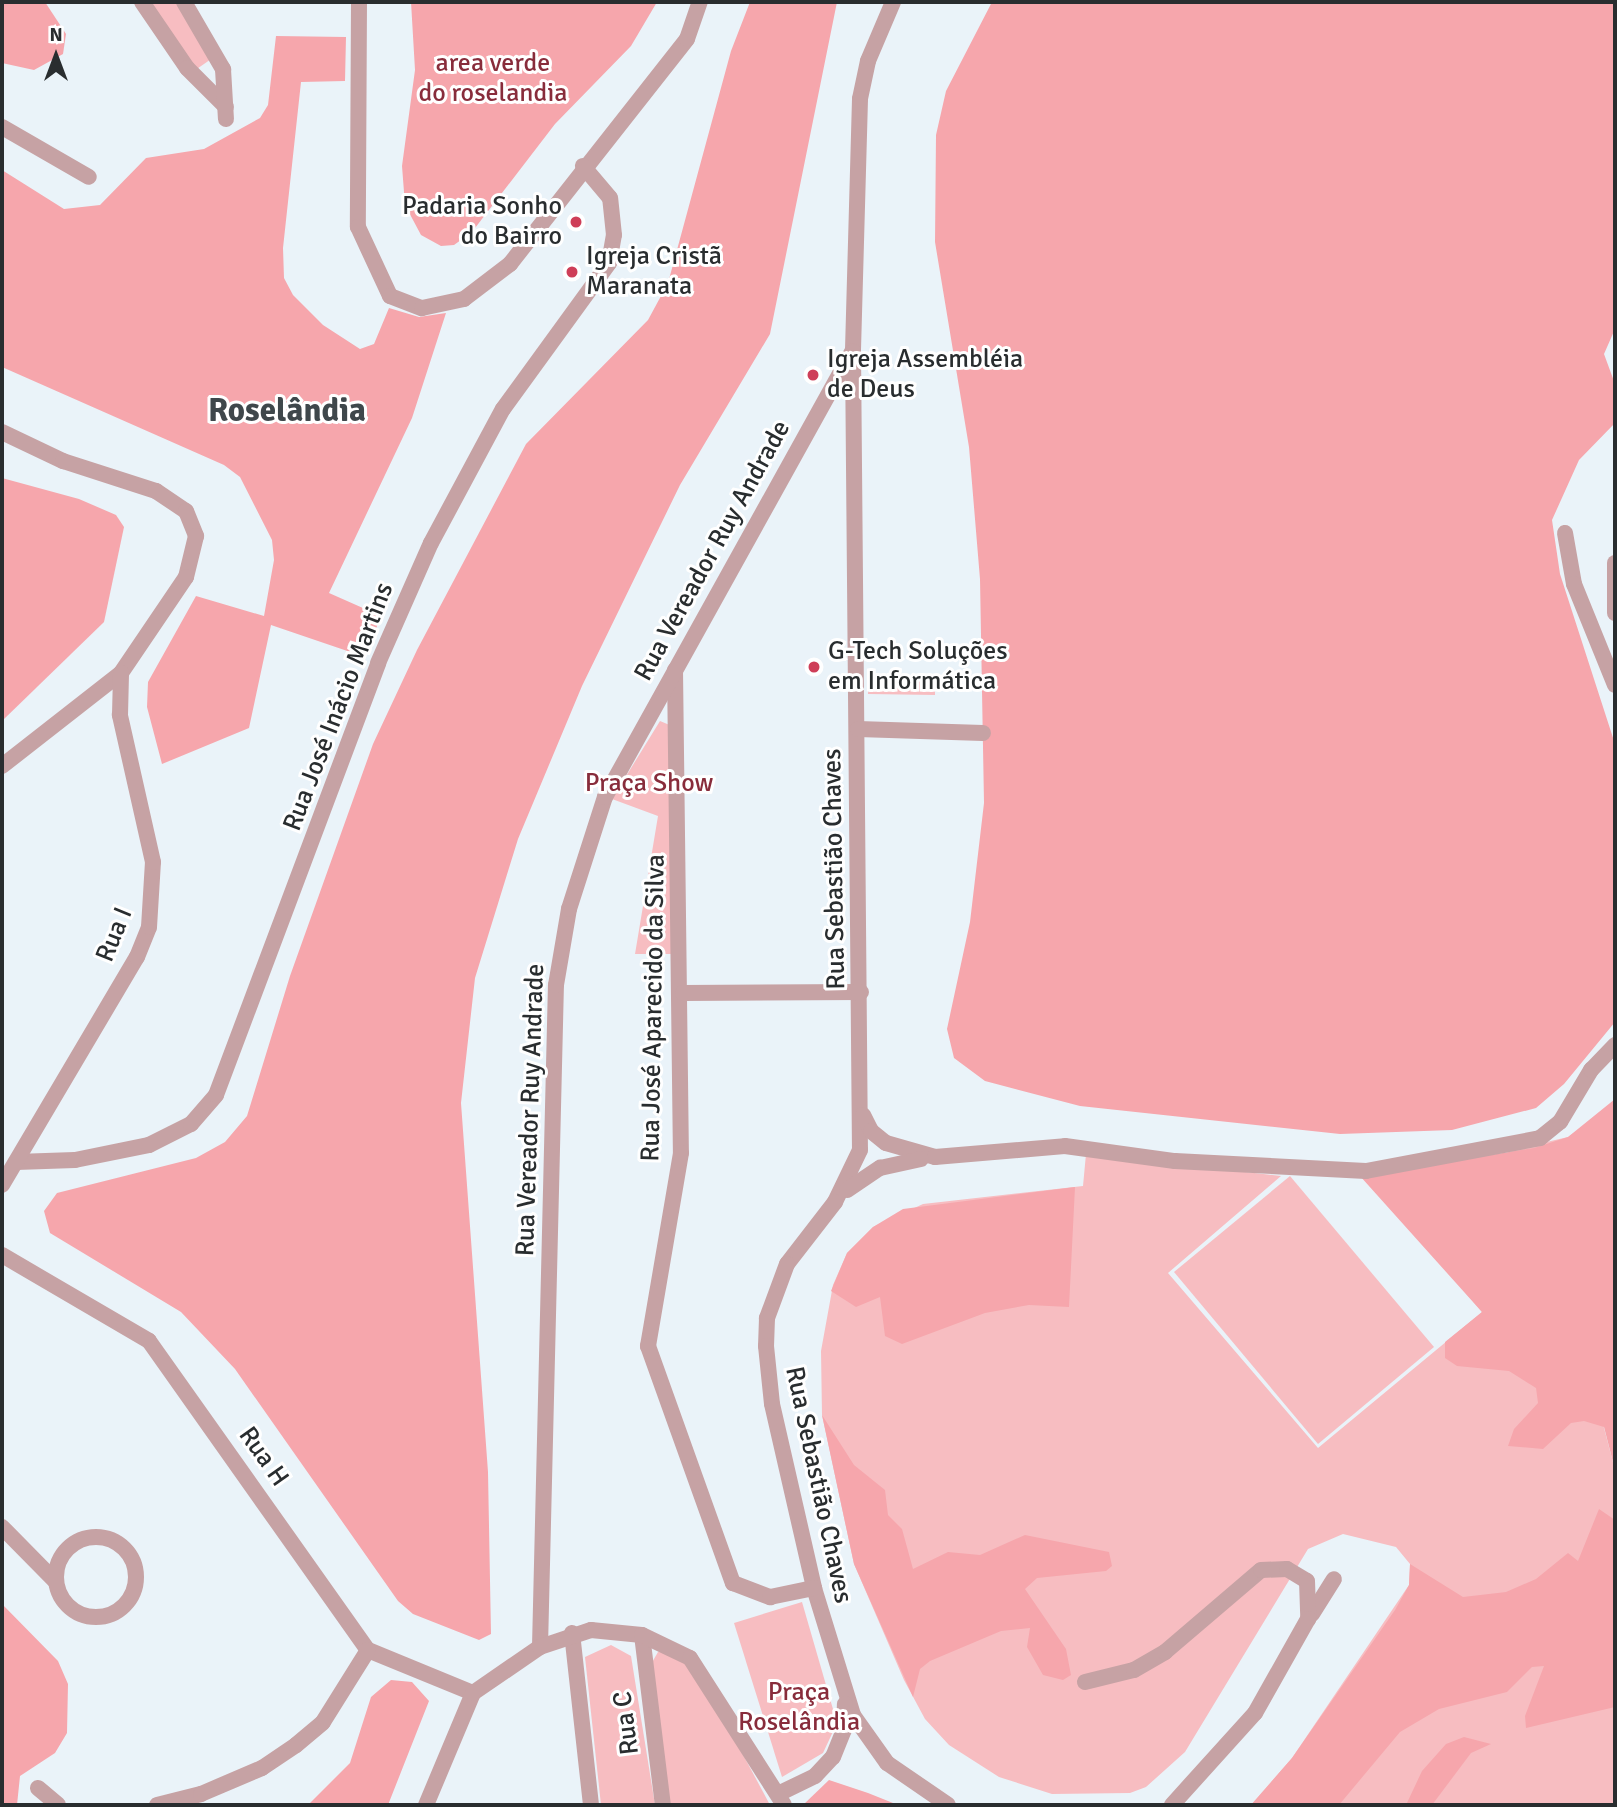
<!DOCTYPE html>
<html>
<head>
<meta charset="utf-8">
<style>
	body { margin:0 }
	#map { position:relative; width:1617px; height:1807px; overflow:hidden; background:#eaf3f9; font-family:Signika,sans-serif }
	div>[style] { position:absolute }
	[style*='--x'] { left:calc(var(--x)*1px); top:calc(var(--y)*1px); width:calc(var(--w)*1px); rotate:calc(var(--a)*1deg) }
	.green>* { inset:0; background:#f7bdc1 }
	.forest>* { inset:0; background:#f6a6ac }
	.minor>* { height:16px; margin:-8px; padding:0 8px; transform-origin:8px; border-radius:8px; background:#c6a2a4 }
	.minor>.ring { margin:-8px; padding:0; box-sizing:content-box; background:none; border:16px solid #c6a2a4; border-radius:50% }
	.dots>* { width:19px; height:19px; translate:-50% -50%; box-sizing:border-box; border:4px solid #fff; border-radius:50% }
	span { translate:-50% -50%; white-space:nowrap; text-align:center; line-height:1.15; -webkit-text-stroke:6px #fff; paint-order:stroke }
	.park-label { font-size:26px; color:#882c3b }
	.poi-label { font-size:26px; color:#292d2f }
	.right { translate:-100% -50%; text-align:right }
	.left { translate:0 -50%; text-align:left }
	.street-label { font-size:26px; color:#292d2f }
	.district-label { font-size:33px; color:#3f474b; font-weight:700 }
	.frame { position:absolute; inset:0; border:4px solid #292d2f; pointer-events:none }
	.north { position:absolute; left:21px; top:21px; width:70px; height:70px; -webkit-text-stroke:5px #fff; paint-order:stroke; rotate:0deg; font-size:19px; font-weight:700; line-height:28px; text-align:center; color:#292d2f }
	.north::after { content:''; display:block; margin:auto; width:24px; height:32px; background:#292d2f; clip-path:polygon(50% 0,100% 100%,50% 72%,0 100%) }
</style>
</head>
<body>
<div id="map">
	<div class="green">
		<i style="clip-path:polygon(148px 2px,180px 2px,214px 57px,194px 71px)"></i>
		<i style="clip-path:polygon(869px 675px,935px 675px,935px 695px,868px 694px)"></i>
		<i style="clip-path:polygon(660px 721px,672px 726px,681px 954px,635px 954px,658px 816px,612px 799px)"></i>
		<i style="clip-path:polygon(1611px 1107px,1592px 1382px,1615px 1470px,1615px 1805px,1251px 1805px,1292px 1758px,1409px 1585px,1410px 1564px,1396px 1547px,1343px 1534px,1308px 1549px,1185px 1752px,1146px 1787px,1130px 1793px,1052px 1794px,999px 1777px,949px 1745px,925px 1719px,904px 1680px,854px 1564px,822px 1415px,821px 1351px,833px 1285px,847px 1253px,873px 1227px,923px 1204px,1083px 1186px,1086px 1154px,1281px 1176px,1168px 1273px,1318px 1448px,1482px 1312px,1430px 1251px,1512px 1150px,1568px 1137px)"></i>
		<i style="clip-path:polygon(1290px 1176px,1434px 1347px,1318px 1444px,1174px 1272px)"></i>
		<i style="clip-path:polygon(802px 1602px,837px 1723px,823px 1753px,782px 1777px,734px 1623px)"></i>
		<i style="clip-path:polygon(611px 1645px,631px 1656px,655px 1805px,601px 1805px,585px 1657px)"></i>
		<i style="clip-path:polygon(670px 1651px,702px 1678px,770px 1805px,670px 1805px,650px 1666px,658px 1652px)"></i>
	</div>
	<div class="forest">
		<i style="clip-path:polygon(2px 2px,45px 2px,66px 34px,63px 54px,34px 70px,2px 63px)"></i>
		<i style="clip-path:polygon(411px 2px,657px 2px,631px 46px,555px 124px,472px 232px,454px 245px,441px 246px,421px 235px,405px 205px,402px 166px,415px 70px)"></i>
		<i style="clip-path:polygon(750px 2px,837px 2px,770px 334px,680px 485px,582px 686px,518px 839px,475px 978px,461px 1103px,488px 1472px,491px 1634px,479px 1640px,413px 1614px,398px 1601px,235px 1369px,181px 1312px,50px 1233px,44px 1211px,57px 1193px,196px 1158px,225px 1142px,247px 1116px,290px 976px,373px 744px,417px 650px,526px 444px,648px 320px,668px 283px,731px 51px)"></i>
		<i style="clip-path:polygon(992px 2px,1615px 2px,1615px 329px,1604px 354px,1615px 384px,1615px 423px,1579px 460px,1552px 520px,1560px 574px,1615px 744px,1615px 1022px,1564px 1084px,1536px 1108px,1452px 1130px,1340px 1134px,1080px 1106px,985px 1081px,954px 1058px,947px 1029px,970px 922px,984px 803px,980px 579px,969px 447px,935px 242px,936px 135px,946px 91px)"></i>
		<i style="clip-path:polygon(276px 36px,346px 37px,345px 81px,301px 82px,283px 248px,284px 278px,293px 295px,323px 325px,360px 349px,374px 344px,389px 308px,419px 317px,446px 313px,412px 418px,329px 593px,381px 616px,365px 657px,271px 625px,249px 728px,162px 764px,147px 707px,148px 682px,196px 596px,264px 616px,274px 560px,272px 540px,240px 477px,224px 465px,2px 367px,2px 170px,64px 209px,100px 205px,146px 158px,204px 149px,260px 118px,268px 105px)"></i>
		<i style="clip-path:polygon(2px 478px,79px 499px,116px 515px,124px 527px,104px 622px,2px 721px)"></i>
		<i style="clip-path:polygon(1615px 1099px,1615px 1470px,1604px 1427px,1584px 1421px,1571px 1423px,1543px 1449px,1508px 1446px,1514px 1429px,1538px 1403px,1536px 1388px,1509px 1371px,1457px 1366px,1445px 1358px,1445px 1342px,1482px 1312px,1360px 1176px,1534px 1148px,1568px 1137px)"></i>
		<i style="clip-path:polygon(1075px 1187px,1069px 1307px,1029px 1305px,985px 1313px,902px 1344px,885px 1336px,880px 1297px,856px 1307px,831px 1291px,847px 1253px,873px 1227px,903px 1209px)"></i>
		<i style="clip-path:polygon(822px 1415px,854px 1465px,885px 1490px,888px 1515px,902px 1529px,913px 1569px,948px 1552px,980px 1555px,1025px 1535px,1109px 1552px,1112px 1566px,1106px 1571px,1037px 1578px,1025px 1589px,1066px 1649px,1071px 1675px,1063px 1680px,1043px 1675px,1027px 1647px,1030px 1628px,1001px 1631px,930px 1661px,920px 1669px,913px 1697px,854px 1564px)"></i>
		<i style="clip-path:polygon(1599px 1509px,1615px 1520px,1615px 1707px,1526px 1728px,1525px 1716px,1544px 1666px,1532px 1667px,1507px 1692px,1439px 1709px,1400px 1732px,1339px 1805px,1251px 1805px,1292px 1758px,1395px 1610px,1409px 1585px,1410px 1564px,1463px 1597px,1506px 1592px,1536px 1579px,1568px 1553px,1578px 1561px)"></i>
		<i style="clip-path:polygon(2px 1604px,58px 1661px,68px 1684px,67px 1733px,55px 1753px,20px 1776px,17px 1805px,2px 1805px)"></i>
		<i style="clip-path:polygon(391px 1680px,412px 1682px,429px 1701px,388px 1805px,308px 1805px,350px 1763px,371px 1697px)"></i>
		<i style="clip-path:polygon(1464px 1737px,1491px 1744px,1471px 1753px,1432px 1805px,1406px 1805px,1422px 1771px,1446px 1744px)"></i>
		<i style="clip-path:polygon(829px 1780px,868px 1793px,898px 1805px,803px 1805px)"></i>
	</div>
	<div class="minor">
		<i style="--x:142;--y:2;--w:80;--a:55.7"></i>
		<i style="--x:187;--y:68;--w:55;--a:45"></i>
		<i style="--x:184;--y:2;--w:78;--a:59.8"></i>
		<i style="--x:223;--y:69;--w:50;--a:86.6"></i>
		<i style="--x:359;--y:2;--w:225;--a:90.3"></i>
		<i style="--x:358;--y:227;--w:76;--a:65.1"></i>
		<i style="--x:390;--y:296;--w:34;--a:21"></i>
		<i style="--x:422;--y:308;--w:43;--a:-12.1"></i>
		<i style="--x:464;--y:299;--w:58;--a:-37.3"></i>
		<i style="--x:510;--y:264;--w:286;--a:-51.8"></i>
		<i style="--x:687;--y:39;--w:39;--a:-71"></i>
		<i style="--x:893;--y:2;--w:64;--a:113"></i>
		<i style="--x:868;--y:61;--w:39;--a:102"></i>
		<i style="--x:860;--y:99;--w:252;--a:91.6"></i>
		<i style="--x:853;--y:351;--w:799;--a:89.5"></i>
		<i style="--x:860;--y:1150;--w:58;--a:115.7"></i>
		<i style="--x:835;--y:1202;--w:78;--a:127.7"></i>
		<i style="--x:787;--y:1264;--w:58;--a:110.3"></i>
		<i style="--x:767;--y:1318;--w:28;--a:92"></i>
		<i style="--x:766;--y:1346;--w:58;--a:84.1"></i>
		<i style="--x:772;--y:1404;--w:189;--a:77.1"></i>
		<i style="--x:814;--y:1588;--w:133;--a:72.9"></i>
		<i style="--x:853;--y:1715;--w:59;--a:54.7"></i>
		<i style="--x:887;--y:1763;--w:74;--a:34.5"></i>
		<i style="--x:2;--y:127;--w:100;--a:29.9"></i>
		<i style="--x:2;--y:432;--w:68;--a:25.4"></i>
		<i style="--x:63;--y:461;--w:98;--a:17.9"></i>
		<i style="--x:156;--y:491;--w:36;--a:34"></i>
		<i style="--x:186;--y:511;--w:27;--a:68"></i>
		<i style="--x:196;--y:536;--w:42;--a:103.7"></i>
		<i style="--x:186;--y:577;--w:116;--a:124.1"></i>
		<i style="--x:121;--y:673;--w:151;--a:142"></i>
		<i style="--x:1565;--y:533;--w:52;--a:80"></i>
		<i style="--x:1574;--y:584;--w:109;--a:67.9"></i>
		<i style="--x:1615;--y:563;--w:50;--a:90"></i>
		<i style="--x:675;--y:670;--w:483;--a:89.3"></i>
		<i style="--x:681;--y:1153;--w:196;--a:99.7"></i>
		<i style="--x:648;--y:1346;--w:252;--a:70.3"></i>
		<i style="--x:733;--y:1583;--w:40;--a:21"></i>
		<i style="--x:770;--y:1597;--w:45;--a:-11.6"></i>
		<i style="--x:858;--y:729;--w:125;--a:1.8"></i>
		<i style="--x:683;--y:993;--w:178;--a:-0.3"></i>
		<i style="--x:863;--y:1115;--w:18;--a:63"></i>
		<i style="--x:871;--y:1131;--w:19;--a:39"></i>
		<i style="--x:886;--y:1143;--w:51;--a:15.9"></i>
		<i style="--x:935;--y:1157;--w:130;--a:-4.8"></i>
		<i style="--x:1065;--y:1146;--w:111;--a:7.8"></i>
		<i style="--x:1175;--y:1161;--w:191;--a:3"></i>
		<i style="--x:1366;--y:1171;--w:177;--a:-10.7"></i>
		<i style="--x:1540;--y:1138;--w:26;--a:-39"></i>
		<i style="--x:1560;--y:1122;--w:61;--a:-59.2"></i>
		<i style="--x:1591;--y:1070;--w:35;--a:-46"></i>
		<i style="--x:16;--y:1162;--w:59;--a:-1.9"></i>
		<i style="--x:75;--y:1160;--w:76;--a:-11.5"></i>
		<i style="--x:149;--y:1145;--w:47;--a:-26.6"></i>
		<i style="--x:191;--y:1124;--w:38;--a:-49"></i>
		<i style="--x:216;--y:1095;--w:461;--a:-69.4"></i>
		<i style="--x:378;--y:663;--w:131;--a:-66.2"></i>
		<i style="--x:431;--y:543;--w:152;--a:-61.8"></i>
		<i style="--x:503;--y:409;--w:180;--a:-54"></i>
		<i style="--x:609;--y:263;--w:28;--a:-80"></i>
		<i style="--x:614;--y:235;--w:37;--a:-96"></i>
		<i style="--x:610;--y:198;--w:42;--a:-130.2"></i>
		<i style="--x:2;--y:1185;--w:265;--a:-59.4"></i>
		<i style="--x:137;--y:957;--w:32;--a:-68"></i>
		<i style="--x:149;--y:927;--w:65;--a:-86.5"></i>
		<i style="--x:153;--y:862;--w:151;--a:-102.7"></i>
		<i style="--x:120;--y:715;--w:42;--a:-88.6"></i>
		<i style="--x:847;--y:1190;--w:40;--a:-34"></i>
		<i style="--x:880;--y:1168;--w:42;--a:-12.4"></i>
		<i style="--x:2;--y:1255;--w:170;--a:30.3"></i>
		<i style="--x:149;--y:1341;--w:379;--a:54.7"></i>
		<i style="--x:368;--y:1650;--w:113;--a:22.3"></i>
		<i style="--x:2;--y:1527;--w:76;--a:45.5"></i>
		<i class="ring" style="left:56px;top:1537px;width:64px;height:64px"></i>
		<i style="--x:1312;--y:1614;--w:41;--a:-57.8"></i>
		<i style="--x:572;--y:1633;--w:173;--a:83.7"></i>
		<i style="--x:642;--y:1635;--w:171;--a:83"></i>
		<i style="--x:540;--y:1647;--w:662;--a:-88.62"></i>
		<i style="--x:556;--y:985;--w:77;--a:-80.3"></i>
		<i style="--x:569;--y:909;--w:118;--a:-72.2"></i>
		<i style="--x:605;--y:797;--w:509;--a:-60.97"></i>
		<i style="--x:1085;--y:1682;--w:50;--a:-13.8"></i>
		<i style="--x:1134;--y:1670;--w:36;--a:-30"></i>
		<i style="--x:1165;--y:1652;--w:126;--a:-40.5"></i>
		<i style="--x:1261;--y:1570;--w:26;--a:-2"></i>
		<i style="--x:1287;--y:1569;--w:23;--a:31"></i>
		<i style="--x:1307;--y:1581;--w:38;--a:88"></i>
		<i style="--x:1308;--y:1619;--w:108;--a:119.4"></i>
		<i style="--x:1255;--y:1713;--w:124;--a:132.1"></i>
		<i style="--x:38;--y:1788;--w:26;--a:40"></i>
		<i style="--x:778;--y:1794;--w:41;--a:-25.9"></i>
		<i style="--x:815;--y:1776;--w:26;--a:-47"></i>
		<i style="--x:833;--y:1757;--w:29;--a:-68"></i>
		<i style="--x:844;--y:1730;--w:26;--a:-88"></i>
		<i style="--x:157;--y:1805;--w:45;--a:-14"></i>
		<i style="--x:201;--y:1794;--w:66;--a:-23.1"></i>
		<i style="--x:262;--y:1768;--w:41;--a:-34.1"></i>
		<i style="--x:296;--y:1745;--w:35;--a:-40"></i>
		<i style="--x:323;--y:1722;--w:85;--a:-58"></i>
		<i style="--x:426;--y:1805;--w:121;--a:-67.2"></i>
		<i style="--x:473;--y:1693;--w:81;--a:-34.5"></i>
		<i style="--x:540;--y:1647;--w:54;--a:-18.4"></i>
		<i style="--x:591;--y:1630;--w:51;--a:5.6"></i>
		<i style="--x:642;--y:1635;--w:53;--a:25.6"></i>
		<i style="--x:690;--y:1658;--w:174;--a:57.4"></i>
	</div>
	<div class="dots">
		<i style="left:576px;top:222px;background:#ce3e58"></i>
		<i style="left:572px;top:272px;background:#ce3e58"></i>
		<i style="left:813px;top:375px;background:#ce3e58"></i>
		<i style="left:814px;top:667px;background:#ce3e58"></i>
	</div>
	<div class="park-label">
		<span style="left:493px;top:79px">area verde<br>do roselandia</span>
		<span style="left:649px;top:784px">Praça Show</span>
		<span style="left:799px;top:1708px">Praça<br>Roselândia</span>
	</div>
	<div class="poi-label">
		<span class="right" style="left:562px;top:222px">Padaria Sonho<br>do Bairro</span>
		<span class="left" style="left:586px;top:272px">Igreja Cristã<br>Maranata</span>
		<span class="left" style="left:827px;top:375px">Igreja Assembléia<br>de Deus</span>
		<span class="left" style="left:828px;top:667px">G-Tech Soluções<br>em Informática</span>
	</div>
	<div class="street-label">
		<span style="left:713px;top:551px;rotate:-61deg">Rua Vereador Ruy Andrade</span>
		<span style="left:339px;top:707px;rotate:-69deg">Rua José Inácio Martins</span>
		<span style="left:835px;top:869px;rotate:-91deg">Rua Sebastião Chaves</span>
		<span style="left:115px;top:935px;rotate:-68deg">Rua I</span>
		<span style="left:654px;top:1008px;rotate:-89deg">Rua José Aparecido da Silva</span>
		<span style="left:531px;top:1110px;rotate:-88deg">Rua Vereador Ruy Andrade</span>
		<span style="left:263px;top:1457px;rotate:55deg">Rua H</span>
		<span style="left:818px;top:1485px;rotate:78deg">Rua Sebastião Chaves</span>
		<span style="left:627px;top:1723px;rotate:-97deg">Rua C</span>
	</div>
	<div class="district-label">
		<span style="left:287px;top:411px">Roselândia</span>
	</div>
	<div class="frame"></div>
	<div class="north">N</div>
</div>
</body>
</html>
